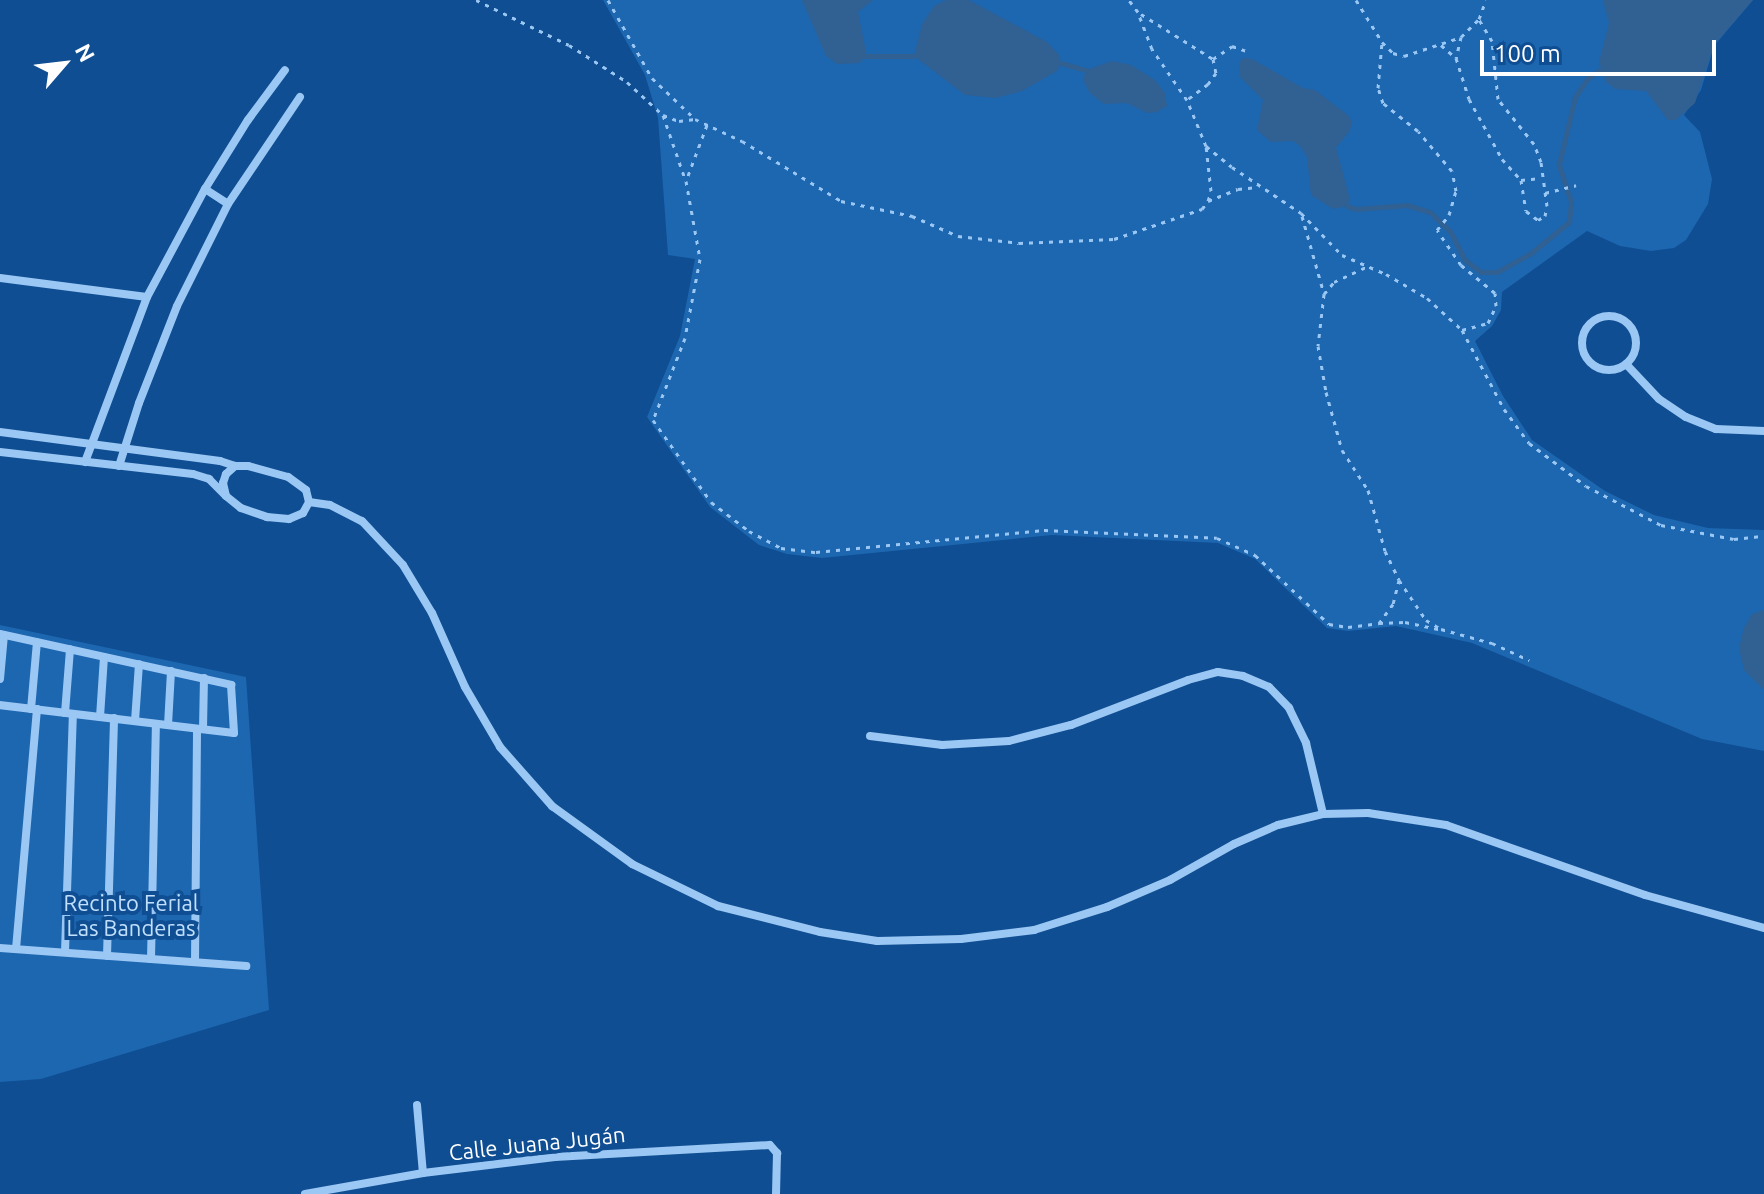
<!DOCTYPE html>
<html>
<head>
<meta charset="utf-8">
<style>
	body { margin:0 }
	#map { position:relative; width:1764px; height:1194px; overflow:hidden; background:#0f4e92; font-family:Ubuntu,sans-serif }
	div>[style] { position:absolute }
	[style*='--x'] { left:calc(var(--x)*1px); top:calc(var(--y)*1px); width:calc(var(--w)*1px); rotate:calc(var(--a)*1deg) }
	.green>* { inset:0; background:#1d66b0 }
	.water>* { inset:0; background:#316092 }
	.stream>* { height:5px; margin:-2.5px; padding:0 2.5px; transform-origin:2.5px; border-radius:2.5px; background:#316092 }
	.path>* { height:3px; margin-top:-1.5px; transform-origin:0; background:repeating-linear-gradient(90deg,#9ac7f4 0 4px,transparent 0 10px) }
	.minor>* { height:8px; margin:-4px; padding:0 4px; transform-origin:4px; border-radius:4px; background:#9ac7f4 }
	.minor>.ring { margin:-4px; padding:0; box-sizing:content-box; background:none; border:8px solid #9ac7f4; border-radius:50% }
	span { translate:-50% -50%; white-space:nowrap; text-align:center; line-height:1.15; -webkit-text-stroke:8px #0f4e92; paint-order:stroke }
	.park-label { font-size:22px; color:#c1e0fe }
	.street-label { font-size:22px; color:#fff }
	.north { position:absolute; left:24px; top:24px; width:80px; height:80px; -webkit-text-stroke:6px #0f4e92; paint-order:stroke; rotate:62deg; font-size:22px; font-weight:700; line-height:32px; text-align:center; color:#fff }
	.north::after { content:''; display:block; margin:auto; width:28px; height:36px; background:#fff; clip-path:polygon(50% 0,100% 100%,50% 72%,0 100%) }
	.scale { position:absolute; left:1480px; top:40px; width:236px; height:36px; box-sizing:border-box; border:4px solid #fff; border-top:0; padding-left:10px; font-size:24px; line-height:28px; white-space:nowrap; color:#fff; -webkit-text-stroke:6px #0f4e92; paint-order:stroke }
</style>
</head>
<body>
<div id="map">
	<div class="green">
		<i style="clip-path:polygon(603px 0,1753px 0,1714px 46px,1701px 90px,1684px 115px,1700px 132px,1712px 179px,1708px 204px,1686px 240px,1674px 248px,1651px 251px,1620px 246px,1587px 231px,1502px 292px,1501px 310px,1492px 326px,1475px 341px,1503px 396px,1532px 440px,1605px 491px,1654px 515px,1708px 528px,1764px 530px,1764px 751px,1702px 739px,1472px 643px,1396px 626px,1348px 631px,1327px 628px,1255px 559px,1218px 543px,1052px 535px,822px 558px,787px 554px,759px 545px,710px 507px,647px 417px,680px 336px,695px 259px,668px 255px,658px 118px,645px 75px)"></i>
		<i style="clip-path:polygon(0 625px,246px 677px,269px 1010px,41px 1079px,0 1082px)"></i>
	</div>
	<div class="water">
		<i style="clip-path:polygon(802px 0,873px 0,858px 12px,865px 47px,865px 56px,860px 63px,837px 64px,826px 56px)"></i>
		<i style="clip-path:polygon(946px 0,969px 0,1047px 42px,1059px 55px,1061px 63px,1057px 71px,1022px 91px,996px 98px,965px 95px,914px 56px,922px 24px,934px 6px)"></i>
		<i style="clip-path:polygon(1603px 0,1753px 0,1714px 45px,1695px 103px,1676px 120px,1668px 120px,1646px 91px,1615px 89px,1606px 82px,1599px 62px,1609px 23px)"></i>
		<i style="clip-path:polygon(1243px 58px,1252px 59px,1303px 88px,1315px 90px,1349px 116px,1352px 123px,1349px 132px,1336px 148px,1350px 199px,1347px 206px,1333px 209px,1311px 195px,1307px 157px,1300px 146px,1293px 141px,1271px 142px,1257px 130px,1263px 100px,1240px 77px,1239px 63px)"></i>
		<i style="clip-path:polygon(1112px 61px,1131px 65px,1155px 80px,1165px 93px,1167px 106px,1157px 112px,1147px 113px,1127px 103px,1104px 104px,1090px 93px,1083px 80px,1086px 70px)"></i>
		<i style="clip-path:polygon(1764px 610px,1764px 690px,1744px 670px,1739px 648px,1744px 628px,1752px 614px)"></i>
	</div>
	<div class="stream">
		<i style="--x:865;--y:56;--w:49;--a:0"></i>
		<i style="--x:1061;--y:63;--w:26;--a:16"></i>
		<i style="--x:1347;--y:206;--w:9;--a:18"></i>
		<i style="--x:1356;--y:209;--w:51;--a:-4.5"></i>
		<i style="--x:1407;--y:205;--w:24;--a:17"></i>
		<i style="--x:1430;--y:212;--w:28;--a:44"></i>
		<i style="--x:1450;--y:231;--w:33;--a:63"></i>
		<i style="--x:1465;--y:260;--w:20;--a:37"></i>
		<i style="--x:1481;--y:272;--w:16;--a:0"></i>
		<i style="--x:1497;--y:272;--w:38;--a:-29"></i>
		<i style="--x:1530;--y:254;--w:50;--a:-39.4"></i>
		<i style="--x:1569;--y:222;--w:20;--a:-84"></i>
		<i style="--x:1571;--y:202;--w:40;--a:-108"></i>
		<i style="--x:1559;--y:164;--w:69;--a:-76.6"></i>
		<i style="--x:1575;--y:97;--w:22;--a:-56"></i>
		<i style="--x:1587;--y:79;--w:16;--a:-35"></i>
	</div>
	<div class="path">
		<i style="--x:476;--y:0;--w:103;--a:25.8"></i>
		<i style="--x:569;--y:45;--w:69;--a:32.5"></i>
		<i style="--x:627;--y:82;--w:49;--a:42.5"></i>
		<i style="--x:663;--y:115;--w:17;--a:21"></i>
		<i style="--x:679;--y:121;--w:16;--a:-7"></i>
		<i style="--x:608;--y:0;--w:90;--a:60.6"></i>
		<i style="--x:652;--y:78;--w:59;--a:43.6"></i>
		<i style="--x:695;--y:119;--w:52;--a:25.1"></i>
		<i style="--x:742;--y:141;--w:116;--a:31.2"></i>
		<i style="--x:841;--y:201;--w:73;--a:11.9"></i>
		<i style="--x:912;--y:216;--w:50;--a:23.5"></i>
		<i style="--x:958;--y:236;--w:61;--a:6.5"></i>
		<i style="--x:1019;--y:243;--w:95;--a:-2.4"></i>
		<i style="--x:1114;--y:239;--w:93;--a:-18.8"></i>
		<i style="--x:1202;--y:209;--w:10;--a:-53"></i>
		<i style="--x:1208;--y:201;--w:10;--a:-73"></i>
		<i style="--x:1211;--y:191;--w:45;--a:-96.3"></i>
		<i style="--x:1206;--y:146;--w:50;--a:-112.4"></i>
		<i style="--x:1187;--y:100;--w:62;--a:-124.5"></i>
		<i style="--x:1152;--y:49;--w:40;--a:-111"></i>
		<i style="--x:1138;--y:12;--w:15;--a:-127"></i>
		<i style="--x:1356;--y:0;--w:49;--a:58.2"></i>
		<i style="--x:1382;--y:42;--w:16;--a:45"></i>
		<i style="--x:1393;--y:53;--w:11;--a:15"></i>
		<i style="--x:1404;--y:56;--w:60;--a:-18.4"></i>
		<i style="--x:1461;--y:37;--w:25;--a:-45"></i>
		<i style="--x:1479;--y:19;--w:20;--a:-70"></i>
		<i style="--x:1141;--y:14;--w:85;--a:32"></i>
		<i style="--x:1213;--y:59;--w:14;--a:78"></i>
		<i style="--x:1216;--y:73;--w:14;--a:126"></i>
		<i style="--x:1208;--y:84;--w:26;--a:143"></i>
		<i style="--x:1461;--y:37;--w:22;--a:103"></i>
		<i style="--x:1456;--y:58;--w:43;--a:72.4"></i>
		<i style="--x:1469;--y:99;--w:68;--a:61.2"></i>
		<i style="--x:1502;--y:159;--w:28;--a:48"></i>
		<i style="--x:1521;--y:180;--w:31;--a:81"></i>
		<i style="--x:1526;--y:211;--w:15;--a:37"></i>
		<i style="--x:1538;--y:220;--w:8;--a:-30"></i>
		<i style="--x:1545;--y:216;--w:10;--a:-79"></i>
		<i style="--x:1547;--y:206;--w:44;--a:-97.8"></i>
		<i style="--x:1541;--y:162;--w:19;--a:-111"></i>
		<i style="--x:1534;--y:144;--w:58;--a:-128.7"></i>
		<i style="--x:1498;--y:99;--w:58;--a:-95.9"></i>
		<i style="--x:1492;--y:41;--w:26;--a:-121"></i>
		<i style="--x:1441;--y:45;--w:20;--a:41"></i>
		<i style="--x:1213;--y:59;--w:23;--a:-34"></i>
		<i style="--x:1232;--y:46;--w:18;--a:19"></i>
		<i style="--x:663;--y:115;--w:68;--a:71"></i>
		<i style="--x:707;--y:125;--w:60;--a:110.6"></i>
		<i style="--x:686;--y:181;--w:79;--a:79.8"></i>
		<i style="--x:700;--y:259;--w:80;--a:100.8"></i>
		<i style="--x:685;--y:338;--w:88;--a:111.3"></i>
		<i style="--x:653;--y:420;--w:100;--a:54.7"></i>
		<i style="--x:711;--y:502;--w:48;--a:37.3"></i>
		<i style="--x:749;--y:531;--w:36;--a:28"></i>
		<i style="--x:781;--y:548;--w:35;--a:7"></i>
		<i style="--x:816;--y:552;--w:229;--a:-5.5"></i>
		<i style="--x:1044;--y:530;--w:173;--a:2.6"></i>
		<i style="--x:1217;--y:538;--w:42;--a:24.1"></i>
		<i style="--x:1255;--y:555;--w:101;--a:43"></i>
		<i style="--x:1329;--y:624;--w:19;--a:9"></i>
		<i style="--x:1348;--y:627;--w:31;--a:-7"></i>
		<i style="--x:1206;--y:146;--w:33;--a:39"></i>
		<i style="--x:1232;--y:167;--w:83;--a:33.7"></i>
		<i style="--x:1301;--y:213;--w:59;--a:45.7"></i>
		<i style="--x:1342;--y:255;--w:48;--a:23.4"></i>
		<i style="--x:1386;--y:274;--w:48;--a:30.3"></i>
		<i style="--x:1427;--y:298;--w:47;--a:42.4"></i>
		<i style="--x:1462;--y:330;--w:27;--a:-15"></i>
		<i style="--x:1488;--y:323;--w:19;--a:-65"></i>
		<i style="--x:1496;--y:306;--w:13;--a:-94"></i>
		<i style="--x:1495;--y:293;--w:44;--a:-140.5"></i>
		<i style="--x:1461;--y:265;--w:42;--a:-124.4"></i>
		<i style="--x:1437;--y:230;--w:19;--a:-51"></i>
		<i style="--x:1449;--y:215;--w:25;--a:-74"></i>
		<i style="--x:1456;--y:191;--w:20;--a:-101"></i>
		<i style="--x:1452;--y:171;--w:52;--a:-130.4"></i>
		<i style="--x:1418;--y:131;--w:45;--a:-141.3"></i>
		<i style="--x:1383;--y:103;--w:16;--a:-108"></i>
		<i style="--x:1378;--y:88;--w:46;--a:-85"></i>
		<i style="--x:1521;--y:180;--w:20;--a:-6"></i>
		<i style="--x:1545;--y:193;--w:32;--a:-14"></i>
		<i style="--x:1208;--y:201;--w:32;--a:-22"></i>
		<i style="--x:1238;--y:189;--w:20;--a:-6"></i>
		<i style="--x:1302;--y:216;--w:81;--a:74.2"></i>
		<i style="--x:1324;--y:294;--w:16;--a:-50"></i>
		<i style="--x:1334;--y:282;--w:35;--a:-25"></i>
		<i style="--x:1324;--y:294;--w:52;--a:96.6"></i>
		<i style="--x:1318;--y:346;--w:47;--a:80.1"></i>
		<i style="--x:1326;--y:392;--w:60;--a:74.6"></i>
		<i style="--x:1342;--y:450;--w:48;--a:57"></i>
		<i style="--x:1368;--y:490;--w:63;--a:74.4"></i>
		<i style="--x:1385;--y:551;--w:32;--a:64"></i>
		<i style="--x:1399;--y:580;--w:48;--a:56"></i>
		<i style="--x:1426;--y:620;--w:17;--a:31"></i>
		<i style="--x:1441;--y:629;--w:53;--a:15.4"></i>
		<i style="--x:1492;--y:643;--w:41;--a:24.7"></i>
		<i style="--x:1462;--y:330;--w:89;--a:62"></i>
		<i style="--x:1504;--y:409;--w:42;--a:53.7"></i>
		<i style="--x:1529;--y:443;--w:71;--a:37"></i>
		<i style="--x:1586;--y:486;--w:85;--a:27.5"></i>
		<i style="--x:1661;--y:525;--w:74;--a:10.9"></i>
		<i style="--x:1734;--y:539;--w:30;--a:-6"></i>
		<i style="--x:1399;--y:580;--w:25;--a:104"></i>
		<i style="--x:1393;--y:604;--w:24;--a:126"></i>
		<i style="--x:1379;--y:623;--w:26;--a:-2"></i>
		<i style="--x:1405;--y:622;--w:35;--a:12"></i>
	</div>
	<div class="minor">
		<i style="--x:205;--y:189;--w:27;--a:33"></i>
		<i style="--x:0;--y:278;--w:148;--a:7.4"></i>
		<i class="ring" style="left:1582px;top:316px;width:46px;height:46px"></i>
		<i style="--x:1626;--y:364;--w:48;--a:46.7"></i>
		<i style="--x:1659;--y:399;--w:32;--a:34"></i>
		<i style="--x:1686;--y:417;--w:32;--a:22"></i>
		<i style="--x:1716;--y:429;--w:48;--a:2.4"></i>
		<i style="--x:0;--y:432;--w:222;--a:7.5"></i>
		<i style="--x:220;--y:461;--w:16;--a:18"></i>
		<i style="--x:0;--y:452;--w:194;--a:6.5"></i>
		<i style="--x:193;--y:474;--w:17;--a:17"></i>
		<i style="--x:209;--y:479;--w:24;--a:45"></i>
		<i style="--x:226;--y:496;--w:19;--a:39"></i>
		<i style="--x:241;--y:508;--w:28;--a:19"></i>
		<i style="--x:267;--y:517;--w:22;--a:5"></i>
		<i style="--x:289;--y:519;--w:15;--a:-23"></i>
		<i style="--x:303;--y:513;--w:13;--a:-61"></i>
		<i style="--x:309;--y:502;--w:12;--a:-104"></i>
		<i style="--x:306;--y:490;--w:22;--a:-144"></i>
		<i style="--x:288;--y:477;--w:41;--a:-164.6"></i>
		<i style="--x:248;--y:466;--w:13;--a:180"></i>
		<i style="--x:235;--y:466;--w:12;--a:138"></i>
		<i style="--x:226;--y:474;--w:9;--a:108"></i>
		<i style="--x:223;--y:483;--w:13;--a:77"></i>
		<i style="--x:85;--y:462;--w:176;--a:-69.4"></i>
		<i style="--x:147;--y:297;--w:123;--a:-61.8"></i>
		<i style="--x:205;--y:189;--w:81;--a:-58.1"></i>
		<i style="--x:248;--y:120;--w:62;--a:-53.5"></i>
		<i style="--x:119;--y:466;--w:66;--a:-72.4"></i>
		<i style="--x:139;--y:403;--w:104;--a:-68.6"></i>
		<i style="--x:177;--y:306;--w:114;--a:-63.4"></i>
		<i style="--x:228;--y:204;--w:129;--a:-56.1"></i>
		<i style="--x:309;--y:502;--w:21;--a:8"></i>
		<i style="--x:330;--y:505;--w:36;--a:27"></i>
		<i style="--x:362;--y:521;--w:60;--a:47"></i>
		<i style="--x:403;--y:565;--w:56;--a:58.9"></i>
		<i style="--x:432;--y:613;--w:81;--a:66"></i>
		<i style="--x:465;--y:687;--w:69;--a:59.7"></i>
		<i style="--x:500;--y:747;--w:79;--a:48.6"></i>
		<i style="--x:552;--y:806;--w:99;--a:35.9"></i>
		<i style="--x:632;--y:864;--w:96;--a:26"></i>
		<i style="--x:718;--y:906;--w:105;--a:14.3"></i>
		<i style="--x:820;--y:932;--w:58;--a:9"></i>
		<i style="--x:877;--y:941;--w:84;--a:-1.4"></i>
		<i style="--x:961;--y:939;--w:74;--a:-7"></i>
		<i style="--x:1034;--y:930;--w:77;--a:-17.5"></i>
		<i style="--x:1107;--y:907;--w:69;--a:-23.2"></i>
		<i style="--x:1170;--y:880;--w:73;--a:-29.4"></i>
		<i style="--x:1234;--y:844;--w:48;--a:-23.4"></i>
		<i style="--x:1278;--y:825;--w:46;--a:-13.7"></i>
		<i style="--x:1323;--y:814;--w:45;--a:-1.3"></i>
		<i style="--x:1368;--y:813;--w:79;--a:8.7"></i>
		<i style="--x:1446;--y:825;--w:211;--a:19.4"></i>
		<i style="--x:1645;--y:895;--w:123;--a:15.5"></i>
		<i style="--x:0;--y:634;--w:237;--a:12.4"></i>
		<i style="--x:231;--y:685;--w:48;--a:86.4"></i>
		<i style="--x:234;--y:733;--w:236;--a:-173.2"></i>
		<i style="--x:0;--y:679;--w:44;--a:-84.8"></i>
		<i style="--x:31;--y:709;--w:67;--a:-84.9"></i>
		<i style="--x:65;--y:713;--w:64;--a:-85.5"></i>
		<i style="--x:100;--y:717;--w:60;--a:-86.2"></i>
		<i style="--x:135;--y:721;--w:57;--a:-86"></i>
		<i style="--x:168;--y:725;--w:54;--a:-86.8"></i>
		<i style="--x:203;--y:729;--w:51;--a:-88.9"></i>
		<i style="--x:870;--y:736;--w:73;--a:7.1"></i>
		<i style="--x:942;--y:745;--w:67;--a:-3.4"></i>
		<i style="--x:1009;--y:741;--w:64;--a:-14.5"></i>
		<i style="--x:1071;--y:725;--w:125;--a:-21"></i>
		<i style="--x:1188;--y:680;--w:31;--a:-15"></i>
		<i style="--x:1218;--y:672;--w:25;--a:9"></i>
		<i style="--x:1243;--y:676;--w:28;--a:23"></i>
		<i style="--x:1269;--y:687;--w:29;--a:46"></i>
		<i style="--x:1289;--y:708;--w:39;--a:64"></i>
		<i style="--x:1306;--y:743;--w:73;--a:76.5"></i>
		<i style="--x:0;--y:948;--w:247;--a:4.2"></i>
		<i style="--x:16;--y:949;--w:241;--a:-85"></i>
		<i style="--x:65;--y:952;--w:238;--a:-88.1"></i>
		<i style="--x:107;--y:956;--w:238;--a:-88.3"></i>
		<i style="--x:151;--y:959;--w:235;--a:-88.8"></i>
		<i style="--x:195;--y:962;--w:233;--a:-89.5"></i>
		<i style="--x:417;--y:1105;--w:68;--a:85"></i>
		<i style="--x:305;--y:1194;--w:120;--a:-10.1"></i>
		<i style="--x:423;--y:1173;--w:133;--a:-6.9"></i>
		<i style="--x:555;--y:1157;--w:215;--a:-3.2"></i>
		<i style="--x:770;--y:1145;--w:11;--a:49"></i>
		<i style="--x:777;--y:1153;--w:41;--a:91.4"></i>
	</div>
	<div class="park-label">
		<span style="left:131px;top:915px">Recinto Ferial<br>Las Banderas</span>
	</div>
	<div class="street-label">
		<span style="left:537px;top:1143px;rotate:-6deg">Calle Juana Jugán</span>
	</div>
	<div class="north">N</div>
	<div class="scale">100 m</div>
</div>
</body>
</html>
